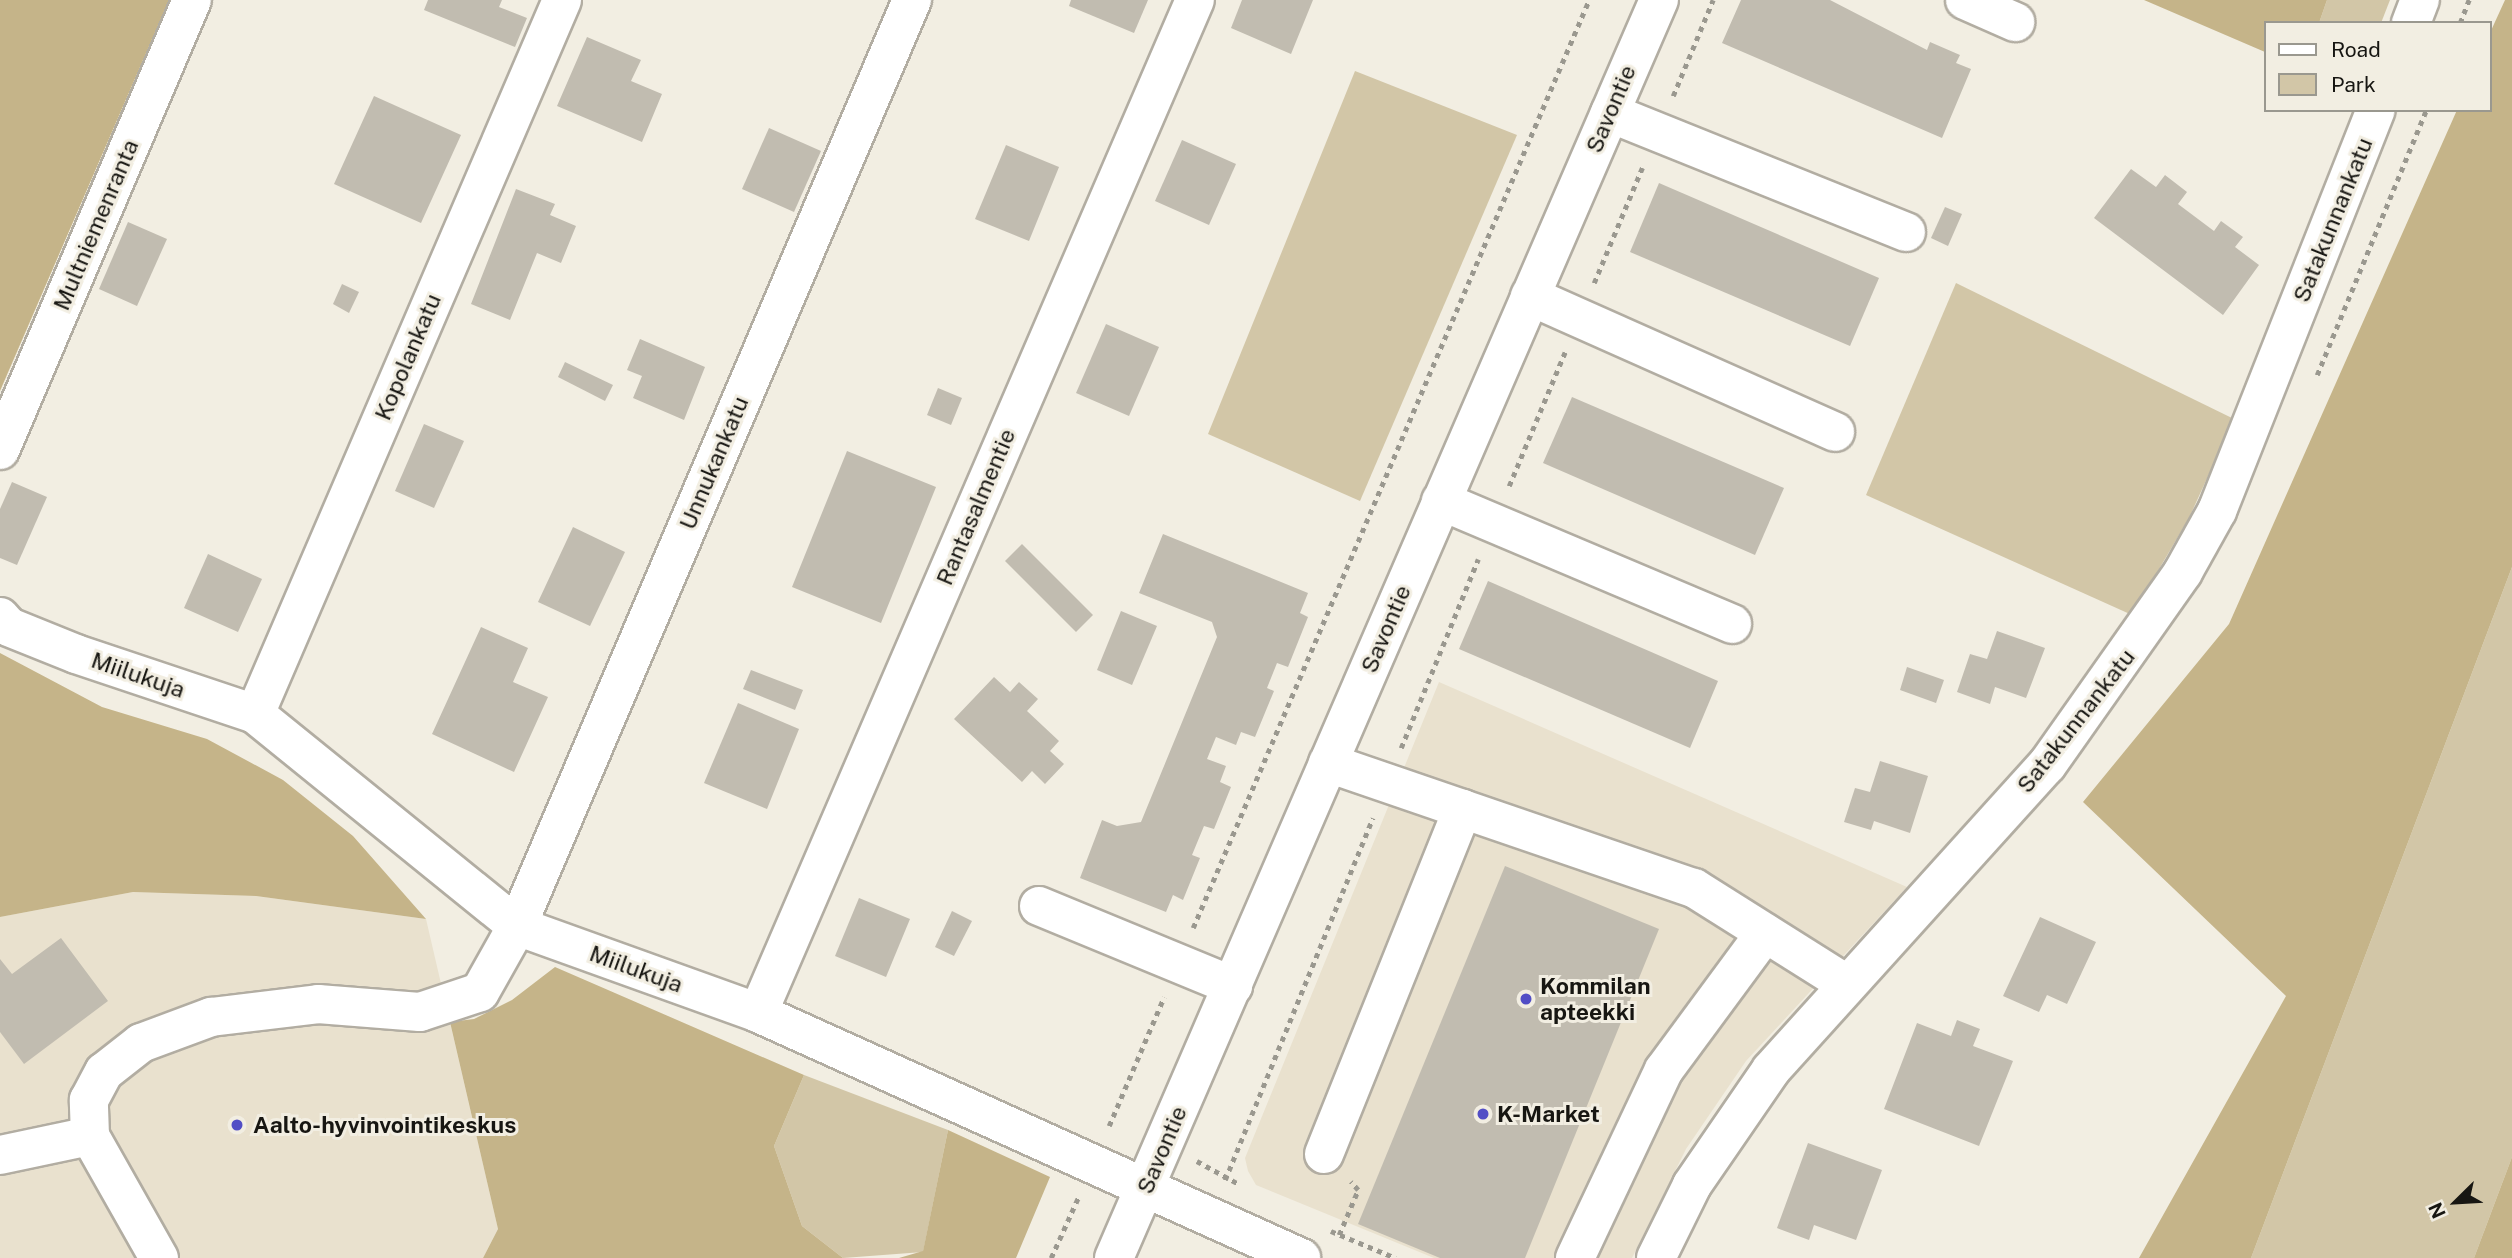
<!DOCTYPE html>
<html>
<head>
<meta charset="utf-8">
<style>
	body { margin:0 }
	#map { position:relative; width:2512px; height:1258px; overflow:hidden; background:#f2eee2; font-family:"Public Sans",sans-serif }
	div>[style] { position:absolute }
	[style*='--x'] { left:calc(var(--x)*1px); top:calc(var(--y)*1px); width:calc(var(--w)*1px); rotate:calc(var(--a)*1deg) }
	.built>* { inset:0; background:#e9e1ce }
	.green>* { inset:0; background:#d2c6a7 }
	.forest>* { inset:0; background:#c5b489 }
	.building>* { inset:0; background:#c1bcb0 }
	.path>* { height:4.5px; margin-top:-2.25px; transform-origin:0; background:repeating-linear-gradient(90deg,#9a988f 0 5px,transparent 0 10px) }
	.roads { filter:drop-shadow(2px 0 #b2ada2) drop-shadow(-2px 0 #b2ada2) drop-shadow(0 2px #b2ada2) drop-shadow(0 -2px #b2ada2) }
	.minor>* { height:38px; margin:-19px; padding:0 19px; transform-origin:19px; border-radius:19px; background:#fff }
	.dots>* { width:19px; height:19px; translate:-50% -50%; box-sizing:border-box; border:4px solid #f2eee2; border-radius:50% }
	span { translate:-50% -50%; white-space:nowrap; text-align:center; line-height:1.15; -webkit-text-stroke:6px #f2eee2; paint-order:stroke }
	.street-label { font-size:23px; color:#171612 }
	.poi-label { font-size:23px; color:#171612; font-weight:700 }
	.left { translate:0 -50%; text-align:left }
	.legend { position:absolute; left:2264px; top:21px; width:228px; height:91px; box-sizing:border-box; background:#f2eee2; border:2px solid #9a988f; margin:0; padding:9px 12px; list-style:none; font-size:21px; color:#171612 }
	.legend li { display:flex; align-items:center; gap:14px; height:35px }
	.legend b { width:35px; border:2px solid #9a988f }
	.north { position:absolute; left:2421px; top:1167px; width:70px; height:70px; -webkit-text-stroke:5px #f2eee2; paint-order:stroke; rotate:246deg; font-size:19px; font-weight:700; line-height:28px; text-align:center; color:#171612 }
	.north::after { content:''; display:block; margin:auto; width:24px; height:32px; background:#171612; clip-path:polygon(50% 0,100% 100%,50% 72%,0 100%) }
</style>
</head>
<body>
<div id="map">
	<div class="built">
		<i style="clip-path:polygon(1439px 682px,1907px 887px,1746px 1061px,1686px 1149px,1632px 1258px,1434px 1258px,1256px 1185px,1248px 1171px,1245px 1158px)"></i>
		<i style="clip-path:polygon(133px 892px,256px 896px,426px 919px,498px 1229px,483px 1258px,0 1258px,0 917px)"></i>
	</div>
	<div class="green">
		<i style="clip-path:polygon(2327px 0,2390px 0,2381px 23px,2319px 23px)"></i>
		<i style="clip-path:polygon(1355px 71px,1517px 135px,1360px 501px,1208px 434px)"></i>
		<i style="clip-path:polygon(1956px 283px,2234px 419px,2189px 518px,2132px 615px,1866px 495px)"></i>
		<i style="clip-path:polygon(2512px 567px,2512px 1157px,2474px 1258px,2251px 1258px)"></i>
		<i style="clip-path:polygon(804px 1075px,948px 1130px,923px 1252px,843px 1258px,802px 1226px,774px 1146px)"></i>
	</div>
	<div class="forest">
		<i style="clip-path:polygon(0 0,169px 0,0 391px)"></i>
		<i style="clip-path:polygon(2144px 0,2327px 0,2319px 23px,2265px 23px,2265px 52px)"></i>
		<i style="clip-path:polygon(2505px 0,2512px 0,2512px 567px,2251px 1258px,2139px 1258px,2286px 996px,2083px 802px,2229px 624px,2457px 110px,2489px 110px,2489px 35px)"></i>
		<i style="clip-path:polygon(0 653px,102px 707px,207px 739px,283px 780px,353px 836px,426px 919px,256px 896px,133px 892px,0 917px)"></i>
		<i style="clip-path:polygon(555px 967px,804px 1075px,774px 1146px,802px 1226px,843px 1258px,483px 1258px,498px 1229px,450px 1022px,474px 1019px,512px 1000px)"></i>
		<i style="clip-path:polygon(948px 1130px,1050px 1177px,1016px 1258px,899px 1258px,923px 1251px)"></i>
		<i style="clip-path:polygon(2512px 1157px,2512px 1258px,2474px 1258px)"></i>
	</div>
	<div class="building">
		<i style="clip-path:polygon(428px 0,502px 0,499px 7px,527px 18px,515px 47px,424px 10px)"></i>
		<i style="clip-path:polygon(1071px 0,1148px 0,1134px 33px,1069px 6px)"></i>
		<i style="clip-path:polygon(1242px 0,1313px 0,1291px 54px,1231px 28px)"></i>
		<i style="clip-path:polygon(1741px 0,1830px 0,1927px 50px,1930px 42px,1960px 55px,1956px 63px,1971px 69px,1942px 138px,1722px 43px)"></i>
		<i style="clip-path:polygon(587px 37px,641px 60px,631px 81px,662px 94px,642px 142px,557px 106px)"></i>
		<i style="clip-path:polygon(374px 96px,461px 135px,421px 223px,334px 184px)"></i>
		<i style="clip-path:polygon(769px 128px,821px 151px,794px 212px,742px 189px)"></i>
		<i style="clip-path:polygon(1182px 140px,1236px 164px,1209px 225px,1155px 201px)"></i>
		<i style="clip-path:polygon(1006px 145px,1059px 167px,1029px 241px,975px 219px)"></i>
		<i style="clip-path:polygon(2131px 169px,2156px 187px,2165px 175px,2187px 192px,2178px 204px,2214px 231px,2221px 221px,2243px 237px,2235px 247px,2259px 265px,2223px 315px,2094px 218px)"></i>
		<i style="clip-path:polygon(1659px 183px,1879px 278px,1850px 346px,1630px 252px)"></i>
		<i style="clip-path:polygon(516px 189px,555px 204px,550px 215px,576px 226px,561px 263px,537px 253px,510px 320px,471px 304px)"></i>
		<i style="clip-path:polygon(1945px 207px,1962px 214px,1948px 246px,1931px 238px)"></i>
		<i style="clip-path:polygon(128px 222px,167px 239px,137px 306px,99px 289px)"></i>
		<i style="clip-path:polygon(342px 284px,359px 292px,349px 313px,333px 304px)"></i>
		<i style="clip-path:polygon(1106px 324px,1159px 347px,1129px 416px,1076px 393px)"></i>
		<i style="clip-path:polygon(640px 339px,705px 367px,684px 420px,633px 398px,642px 376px,627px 370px)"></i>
		<i style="clip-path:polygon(565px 362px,613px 385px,605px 401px,558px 377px)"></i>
		<i style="clip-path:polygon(938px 388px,962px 398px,951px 425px,927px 415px)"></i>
		<i style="clip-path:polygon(1572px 397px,1784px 488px,1755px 555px,1543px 463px)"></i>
		<i style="clip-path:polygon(424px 424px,464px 441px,434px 508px,395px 491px)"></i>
		<i style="clip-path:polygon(847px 451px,936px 487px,881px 623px,792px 587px)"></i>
		<i style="clip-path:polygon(12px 482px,47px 497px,17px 565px,0 558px,0 509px)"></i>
		<i style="clip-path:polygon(573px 527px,625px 552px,590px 626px,538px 602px)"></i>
		<i style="clip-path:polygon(1163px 534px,1308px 593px,1300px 613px,1308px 617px,1288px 667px,1277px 663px,1267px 688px,1274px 691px,1255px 737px,1241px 732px,1236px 745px,1216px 737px,1207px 759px,1226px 766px,1220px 782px,1231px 787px,1214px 829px,1204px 826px,1192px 855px,1200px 858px,1183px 900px,1173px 895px,1166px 912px,1080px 878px,1102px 820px,1117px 826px,1141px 822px,1217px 637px,1212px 622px,1139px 593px)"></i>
		<i style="clip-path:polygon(1022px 544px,1093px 615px,1076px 632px,1005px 561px)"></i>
		<i style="clip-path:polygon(208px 554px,262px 579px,238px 632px,184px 608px)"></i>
		<i style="clip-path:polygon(1488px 581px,1718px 681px,1690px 748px,1459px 649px)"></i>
		<i style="clip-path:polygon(1121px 611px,1157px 626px,1132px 685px,1097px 670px)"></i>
		<i style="clip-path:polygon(481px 627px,528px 648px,513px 682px,548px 697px,514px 772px,432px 734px)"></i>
		<i style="clip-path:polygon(1997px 631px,2045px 648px,2026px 698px,1995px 687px,1990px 704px,1957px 692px,1970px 654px,1987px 659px)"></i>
		<i style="clip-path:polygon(1907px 667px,1944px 680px,1936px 703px,1900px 690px)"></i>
		<i style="clip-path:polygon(751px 670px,803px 690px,795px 710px,743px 689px)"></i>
		<i style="clip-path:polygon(994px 677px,1010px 692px,1019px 682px,1038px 699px,1027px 711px,1059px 741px,1050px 751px,1064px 764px,1045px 784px,1032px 771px,1022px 782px,954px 719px)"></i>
		<i style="clip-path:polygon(738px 703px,799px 729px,767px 809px,704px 783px)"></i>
		<i style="clip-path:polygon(1880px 761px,1928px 776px,1910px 833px,1874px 821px,1871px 830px,1844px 822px,1855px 788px,1870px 792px)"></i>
		<i style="clip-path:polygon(1505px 866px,1659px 929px,1525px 1258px,1440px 1258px,1358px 1224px)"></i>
		<i style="clip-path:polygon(859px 898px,910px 919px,886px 977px,835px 956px)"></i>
		<i style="clip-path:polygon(952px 911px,972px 921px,954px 956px,935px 947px)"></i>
		<i style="clip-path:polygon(2040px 917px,2096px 942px,2067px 1004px,2047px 995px,2039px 1012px,2003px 996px)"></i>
		<i style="clip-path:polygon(61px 938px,108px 1001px,24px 1064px,0 1032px,0 959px,12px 974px)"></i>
		<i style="clip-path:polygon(1957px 1020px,1980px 1029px,1973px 1046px,2013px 1061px,1979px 1146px,1884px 1109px,1917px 1023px,1951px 1036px)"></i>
		<i style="clip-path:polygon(1808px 1143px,1882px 1170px,1856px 1240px,1814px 1225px,1809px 1240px,1777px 1228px)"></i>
	</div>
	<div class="path">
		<i style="--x:2460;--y:23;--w:25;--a:-69"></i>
		<i style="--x:1673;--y:96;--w:104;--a:-67.4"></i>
		<i style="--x:1594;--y:283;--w:125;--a:-67.3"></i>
		<i style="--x:2317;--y:375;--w:287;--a:-67.6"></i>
		<i style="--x:1509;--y:486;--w:145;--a:-67.3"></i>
		<i style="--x:1401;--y:748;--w:204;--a:-67.8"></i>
		<i style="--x:1193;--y:928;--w:1009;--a:-66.89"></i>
		<i style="--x:1109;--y:1126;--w:140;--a:-66.9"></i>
		<i style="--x:1197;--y:1161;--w:46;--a:28.8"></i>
		<i style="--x:1225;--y:1180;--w:391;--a:-67.8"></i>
		<i style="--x:1331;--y:1231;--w:70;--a:22.6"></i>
		<i style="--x:1339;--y:1235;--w:49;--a:-67.1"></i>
		<i style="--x:1358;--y:1190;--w:11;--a:-131"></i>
		<i style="--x:1051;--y:1258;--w:66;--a:-65.8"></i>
	</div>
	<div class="roads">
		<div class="minor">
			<i style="--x:1965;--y:0;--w:55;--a:23.7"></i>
			<i style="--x:2411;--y:23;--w:25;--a:-69"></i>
			<i style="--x:1610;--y:113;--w:319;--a:21.9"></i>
			<i style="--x:1530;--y:296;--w:334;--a:24"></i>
			<i style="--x:0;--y:450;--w:489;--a:-66.9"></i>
			<i style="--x:1441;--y:501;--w:316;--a:22.9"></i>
			<i style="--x:0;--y:617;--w:13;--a:48"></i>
			<i style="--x:9;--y:627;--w:72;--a:21.9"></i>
			<i style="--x:76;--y:654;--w:189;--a:18.5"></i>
			<i style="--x:255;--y:714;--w:337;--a:39"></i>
			<i style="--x:517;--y:926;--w:256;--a:19.8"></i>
			<i style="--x:758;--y:1013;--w:596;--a:24.28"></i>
			<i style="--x:255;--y:714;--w:777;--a:-66.73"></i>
			<i style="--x:1328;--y:763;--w:387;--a:18.9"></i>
			<i style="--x:1694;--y:888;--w:178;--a:32.2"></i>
			<i style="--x:1039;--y:906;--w:210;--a:22.4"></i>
			<i style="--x:758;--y:1013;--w:1103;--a:-66.67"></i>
			<i style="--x:1324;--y:1154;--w:372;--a:-68.1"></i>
			<i style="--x:0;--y:1155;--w:92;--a:-11.9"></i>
			<i style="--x:159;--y:1258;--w:140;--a:-119.5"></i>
			<i style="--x:90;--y:1136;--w:36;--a:-92"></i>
			<i style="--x:89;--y:1100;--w:32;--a:-62"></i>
			<i style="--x:104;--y:1072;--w:47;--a:-38.1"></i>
			<i style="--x:141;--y:1043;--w:75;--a:-20.4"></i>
			<i style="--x:211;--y:1017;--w:108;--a:-6.9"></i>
			<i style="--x:318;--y:1004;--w:102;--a:4.5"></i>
			<i style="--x:420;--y:1012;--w:63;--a:-18.4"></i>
			<i style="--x:480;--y:992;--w:76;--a:-60.7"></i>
			<i style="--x:517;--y:926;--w:1007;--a:-66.9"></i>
			<i style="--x:1114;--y:1258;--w:1371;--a:-66.58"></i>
			<i style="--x:1575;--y:1258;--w:208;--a:-64.7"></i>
			<i style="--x:1664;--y:1070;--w:170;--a:-53.6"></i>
			<i style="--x:1656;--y:1258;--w:81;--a:-63.7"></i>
			<i style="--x:1692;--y:1185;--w:140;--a:-55.5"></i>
			<i style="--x:1771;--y:1070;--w:411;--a:-47.9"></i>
			<i style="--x:2047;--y:765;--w:236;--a:-54.8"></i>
			<i style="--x:2183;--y:572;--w:70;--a:-60.9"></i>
			<i style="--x:2217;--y:511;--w:431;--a:-68.4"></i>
		</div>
	</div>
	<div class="dots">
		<i style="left:1526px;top:999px;background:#524ec5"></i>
		<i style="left:1483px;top:1114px;background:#524ec5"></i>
		<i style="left:237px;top:1125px;background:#524ec5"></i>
	</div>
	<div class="street-label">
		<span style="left:1611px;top:109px;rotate:-67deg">Savontie</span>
		<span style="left:2333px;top:220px;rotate:-68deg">Satakunnankatu</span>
		<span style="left:96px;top:225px;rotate:-67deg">Multniemenranta</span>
		<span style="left:408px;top:357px;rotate:-67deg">Kopolankatu</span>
		<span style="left:714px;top:463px;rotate:-67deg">Unnukankatu</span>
		<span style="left:976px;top:507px;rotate:-67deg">Rantasalmentie</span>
		<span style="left:1386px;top:629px;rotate:-67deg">Savontie</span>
		<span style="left:138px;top:675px;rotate:19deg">Miilukuja</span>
		<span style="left:2076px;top:721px;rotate:-52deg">Satakunnankatu</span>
		<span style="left:636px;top:969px;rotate:20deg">Miilukuja</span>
		<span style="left:1162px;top:1150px;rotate:-67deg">Savontie</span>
	</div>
	<div class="poi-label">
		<span class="left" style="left:1540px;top:999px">Kommilan<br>apteekki</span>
		<span class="left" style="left:1497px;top:1114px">K-Market</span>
		<span class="left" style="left:253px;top:1125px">Aalto-hyvinvointikeskus</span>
	</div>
	<ul class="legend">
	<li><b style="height:9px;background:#fff"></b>Road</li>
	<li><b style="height:19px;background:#d2c6a7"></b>Park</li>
	</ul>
	<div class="north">N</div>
</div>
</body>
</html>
